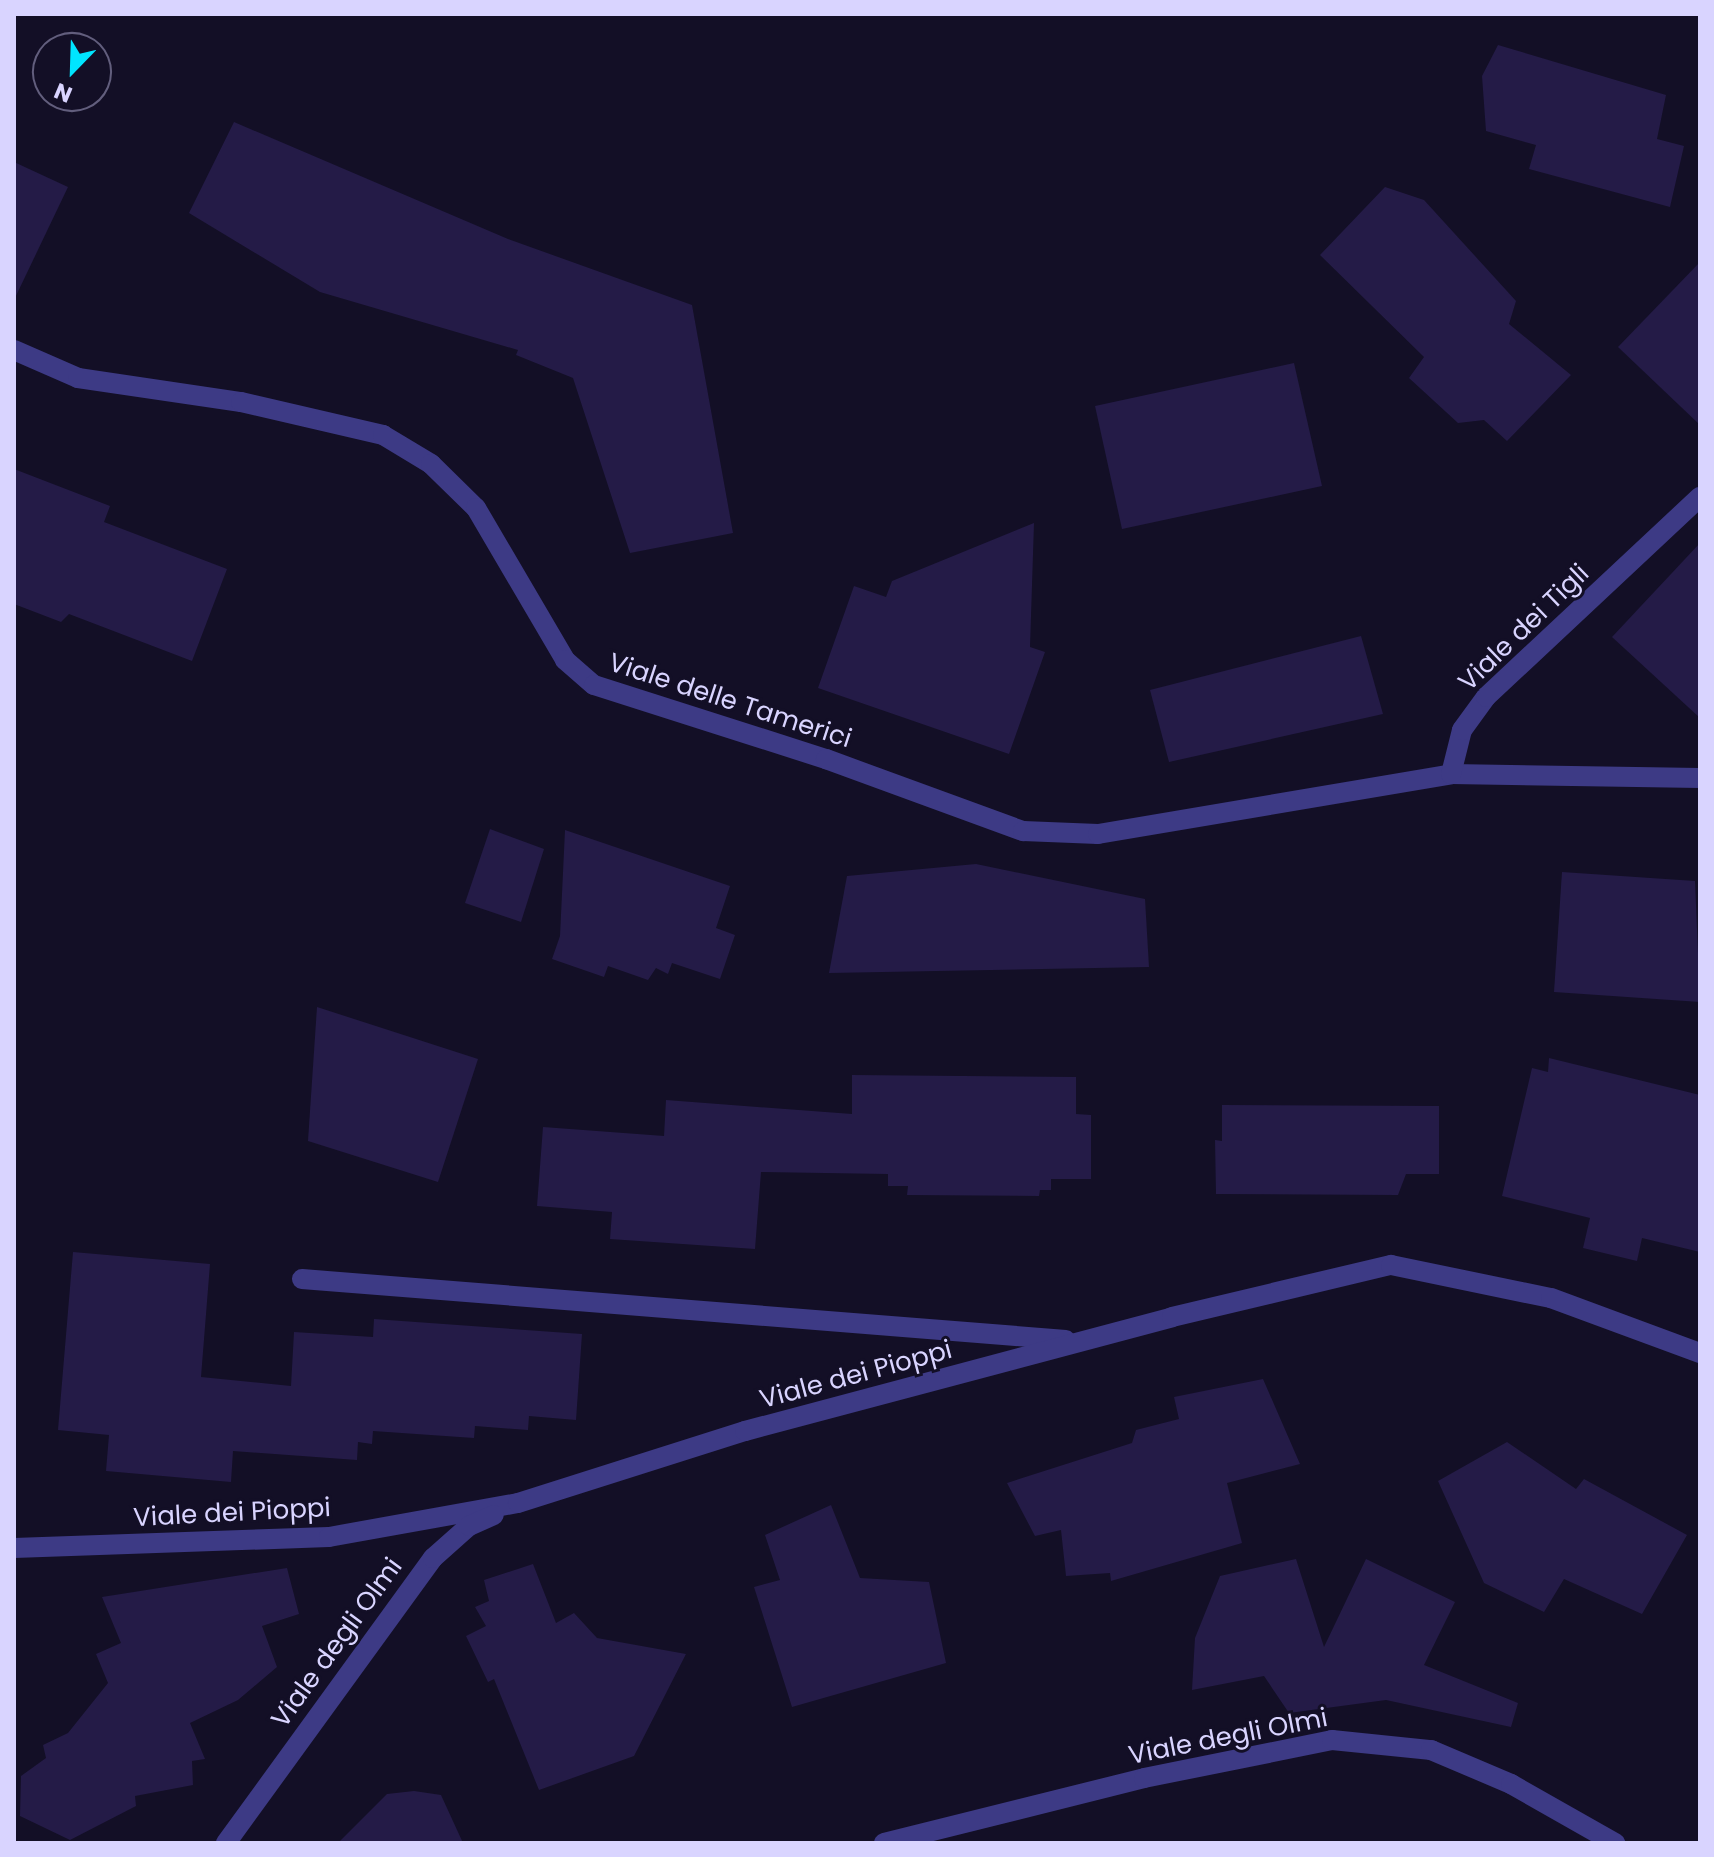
<!DOCTYPE html>
<html>
<head>
<meta charset="utf-8">
<style>
	body { margin:0 }
	#map { position:relative; width:1714px; height:1857px; overflow:hidden; background:#130f26; font-family:Poppins,sans-serif }
	div>[style] { position:absolute }
	[style*='--x'] { left:calc(var(--x)*1px); top:calc(var(--y)*1px); width:calc(var(--w)*1px); rotate:calc(var(--a)*1deg) }
	.building>* { inset:0; background:#241b47 }
	.minor>* { height:20px; margin:-10px; padding:0 10px; transform-origin:10px; border-radius:10px; background:#3d3a85 }
	span { translate:-50% -50%; white-space:nowrap; text-align:center; line-height:1.15; -webkit-text-stroke:6px #130f26; paint-order:stroke }
	.street-label { font-size:26px; color:#d9d4ff }
	.frame { position:absolute; inset:0; border:16px solid #d9d4ff; pointer-events:none }
	.north { position:absolute; left:32px; top:32px; width:80px; height:80px; box-sizing:border-box; background:#130f26; border:2px solid #625e7d; border-radius:50%; rotate:203deg; font-size:22px; font-weight:700; line-height:32px; text-align:center; color:#d9d4ff }
	.north::after { content:''; display:block; margin:auto; width:28px; height:36px; background:#00e5ff; clip-path:polygon(50% 0,100% 100%,50% 72%,0 100%) }
</style>
</head>
<body>
<div id="map">
	<div class="building">
		<i style="clip-path:polygon(1498px 45px,1666px 95px,1657px 139px,1684px 146px,1670px 207px,1529px 169px,1536px 145px,1486px 131px,1482px 76px)"></i>
		<i style="clip-path:polygon(234px 122px,508px 239px,692px 305px,733px 533px,630px 553px,573px 378px,516px 355px,518px 350px,320px 292px,189px 213px)"></i>
		<i style="clip-path:polygon(14px 162px,68px 187px,14px 300px)"></i>
		<i style="clip-path:polygon(1385px 187px,1424px 200px,1516px 301px,1509px 324px,1571px 375px,1507px 441px,1484px 420px,1458px 423px,1409px 378px,1424px 357px,1320px 255px)"></i>
		<i style="clip-path:polygon(1700px 262px,1700px 425px,1618px 347px)"></i>
		<i style="clip-path:polygon(1294px 363px,1322px 486px,1122px 529px,1095px 406px)"></i>
		<i style="clip-path:polygon(14px 469px,110px 506px,104px 522px,227px 569px,192px 661px,69px 614px,61px 622px,14px 604px)"></i>
		<i style="clip-path:polygon(1034px 523px,1030px 647px,1045px 652px,1009px 754px,818px 688px,854px 586px,886px 597px,892px 581px)"></i>
		<i style="clip-path:polygon(1700px 543px,1700px 718px,1612px 637px)"></i>
		<i style="clip-path:polygon(1361px 636px,1383px 714px,1169px 762px,1150px 690px)"></i>
		<i style="clip-path:polygon(490px 829px,544px 849px,521px 922px,465px 903px)"></i>
		<i style="clip-path:polygon(565px 830px,730px 886px,716px 928px,735px 935px,720px 979px,672px 963px,668px 974px,656px 968px,648px 980px,608px 966px,604px 977px,552px 959px,560px 936px)"></i>
		<i style="clip-path:polygon(976px 864px,1145px 899px,1149px 967px,829px 973px,847px 876px)"></i>
		<i style="clip-path:polygon(1562px 872px,1695px 881px,1700px 1002px,1554px 992px)"></i>
		<i style="clip-path:polygon(317px 1007px,478px 1059px,438px 1182px,308px 1141px)"></i>
		<i style="clip-path:polygon(1549px 1058px,1700px 1095px,1700px 1252px,1642px 1238px,1637px 1261px,1583px 1248px,1590px 1218px,1502px 1196px,1532px 1068px,1548px 1072px)"></i>
		<i style="clip-path:polygon(852px 1075px,1076px 1077px,1076px 1114px,1091px 1115px,1091px 1179px,1051px 1179px,1051px 1190px,1040px 1190px,1039px 1196px,907px 1195px,908px 1186px,888px 1186px,888px 1174px,761px 1172px,755px 1249px,610px 1239px,612px 1212px,537px 1206px,543px 1127px,664px 1136px,666px 1100px,852px 1114px)"></i>
		<i style="clip-path:polygon(1222px 1105px,1439px 1106px,1439px 1174px,1406px 1174px,1398px 1195px,1216px 1194px,1215px 1140px,1222px 1141px)"></i>
		<i style="clip-path:polygon(73px 1252px,210px 1264px,201px 1377px,291px 1386px,294px 1332px,373px 1337px,374px 1319px,582px 1334px,576px 1420px,529px 1416px,528px 1430px,475px 1426px,474px 1438px,373px 1431px,372px 1444px,358px 1442px,357px 1460px,233px 1451px,231px 1482px,106px 1471px,109px 1435px,58px 1430px)"></i>
		<i style="clip-path:polygon(1263px 1379px,1300px 1464px,1227px 1483px,1242px 1543px,1111px 1581px,1110px 1573px,1066px 1576px,1061px 1530px,1035px 1536px,1007px 1483px,1132px 1443px,1136px 1430px,1179px 1419px,1174px 1397px)"></i>
		<i style="clip-path:polygon(1507px 1442px,1576px 1489px,1584px 1479px,1687px 1535px,1642px 1614px,1564px 1579px,1544px 1612px,1484px 1583px,1438px 1481px)"></i>
		<i style="clip-path:polygon(831px 1505px,860px 1578px,929px 1582px,946px 1663px,792px 1707px,754px 1587px,780px 1580px,765px 1535px)"></i>
		<i style="clip-path:polygon(1296px 1559px,1324px 1647px,1366px 1559px,1455px 1602px,1424px 1665px,1518px 1703px,1511px 1727px,1386px 1700px,1289px 1713px,1264px 1676px,1192px 1690px,1195px 1638px,1220px 1576px)"></i>
		<i style="clip-path:polygon(533px 1564px,556px 1623px,574px 1613px,597px 1638px,686px 1654px,634px 1756px,539px 1790px,494px 1679px,488px 1682px,466px 1636px,486px 1626px,475px 1607px,489px 1601px,484px 1580px)"></i>
		<i style="clip-path:polygon(287px 1568px,299px 1614px,262px 1626px,277px 1667px,238px 1700px,190px 1723px,205px 1759px,192px 1761px,193px 1785px,135px 1796px,136px 1806px,70px 1840px,20px 1816px,21px 1776px,46px 1758px,43px 1745px,68px 1733px,108px 1683px,96px 1654px,121px 1643px,102px 1597px)"></i>
		<i style="clip-path:polygon(414px 1791px,441px 1795px,463px 1843px,338px 1843px,387px 1794px)"></i>
	</div>
	<div class="minor">
		<i style="--x:14;--y:350;--w:70;--a:23.6"></i>
		<i style="--x:78;--y:378;--w:165;--a:8.4"></i>
		<i style="--x:241;--y:402;--w:146;--a:13.1"></i>
		<i style="--x:383;--y:435;--w:56;--a:31.1"></i>
		<i style="--x:431;--y:464;--w:63;--a:44.4"></i>
		<i style="--x:476;--y:508;--w:176;--a:59.6"></i>
		<i style="--x:565;--y:660;--w:38;--a:41"></i>
		<i style="--x:594;--y:685;--w:244;--a:17.7"></i>
		<i style="--x:826;--y:759;--w:210;--a:20.1"></i>
		<i style="--x:1023;--y:831;--w:75;--a:2.3"></i>
		<i style="--x:1098;--y:834;--w:358;--a:-9.6"></i>
		<i style="--x:1451;--y:774;--w:249;--a:0.9"></i>
		<i style="--x:1451;--y:774;--w:45;--a:-76"></i>
		<i style="--x:1462;--y:730;--w:41;--a:-54"></i>
		<i style="--x:1486;--y:697;--w:293;--a:-43.1"></i>
		<i style="--x:302;--y:1279;--w:766;--a:4.56"></i>
		<i style="--x:14;--y:1548;--w:315;--a:-2"></i>
		<i style="--x:329;--y:1537;--w:192;--a:-10.2"></i>
		<i style="--x:518;--y:1503;--w:238;--a:-17.6"></i>
		<i style="--x:745;--y:1431;--w:442;--a:-14.9"></i>
		<i style="--x:1172;--y:1317;--w:225;--a:-13.4"></i>
		<i style="--x:1391;--y:1265;--w:163;--a:11.7"></i>
		<i style="--x:1551;--y:1298;--w:159;--a:20.3"></i>
		<i style="--x:226;--y:1843;--w:352;--a:-54"></i>
		<i style="--x:433;--y:1558;--w:48;--a:-41.6"></i>
		<i style="--x:469;--y:1526;--w:27;--a:-24"></i>
		<i style="--x:884;--y:1843;--w:268;--a:-14"></i>
		<i style="--x:1144;--y:1778;--w:192;--a:-11.4"></i>
		<i style="--x:1332;--y:1740;--w:100;--a:5.8"></i>
		<i style="--x:1431;--y:1750;--w:87;--a:23"></i>
		<i style="--x:1511;--y:1784;--w:120;--a:29.6"></i>
	</div>
	<div class="street-label">
		<span style="left:1524px;top:628px;rotate:-44deg">Viale dei Tigli</span>
		<span style="left:730px;top:701px;rotate:18deg">Viale delle Tamerici</span>
		<span style="left:856px;top:1375px;rotate:-15deg">Viale dei Pioppi</span>
		<span style="left:232px;top:1513px;rotate:-3deg">Viale dei Pioppi</span>
		<span style="left:337px;top:1643px;rotate:-54deg">Viale degli Olmi</span>
		<span style="left:1228px;top:1737px;rotate:-11deg">Viale degli Olmi</span>
	</div>
	<div class="frame"></div>
	<div class="north">N</div>
</div>
</body>
</html>
